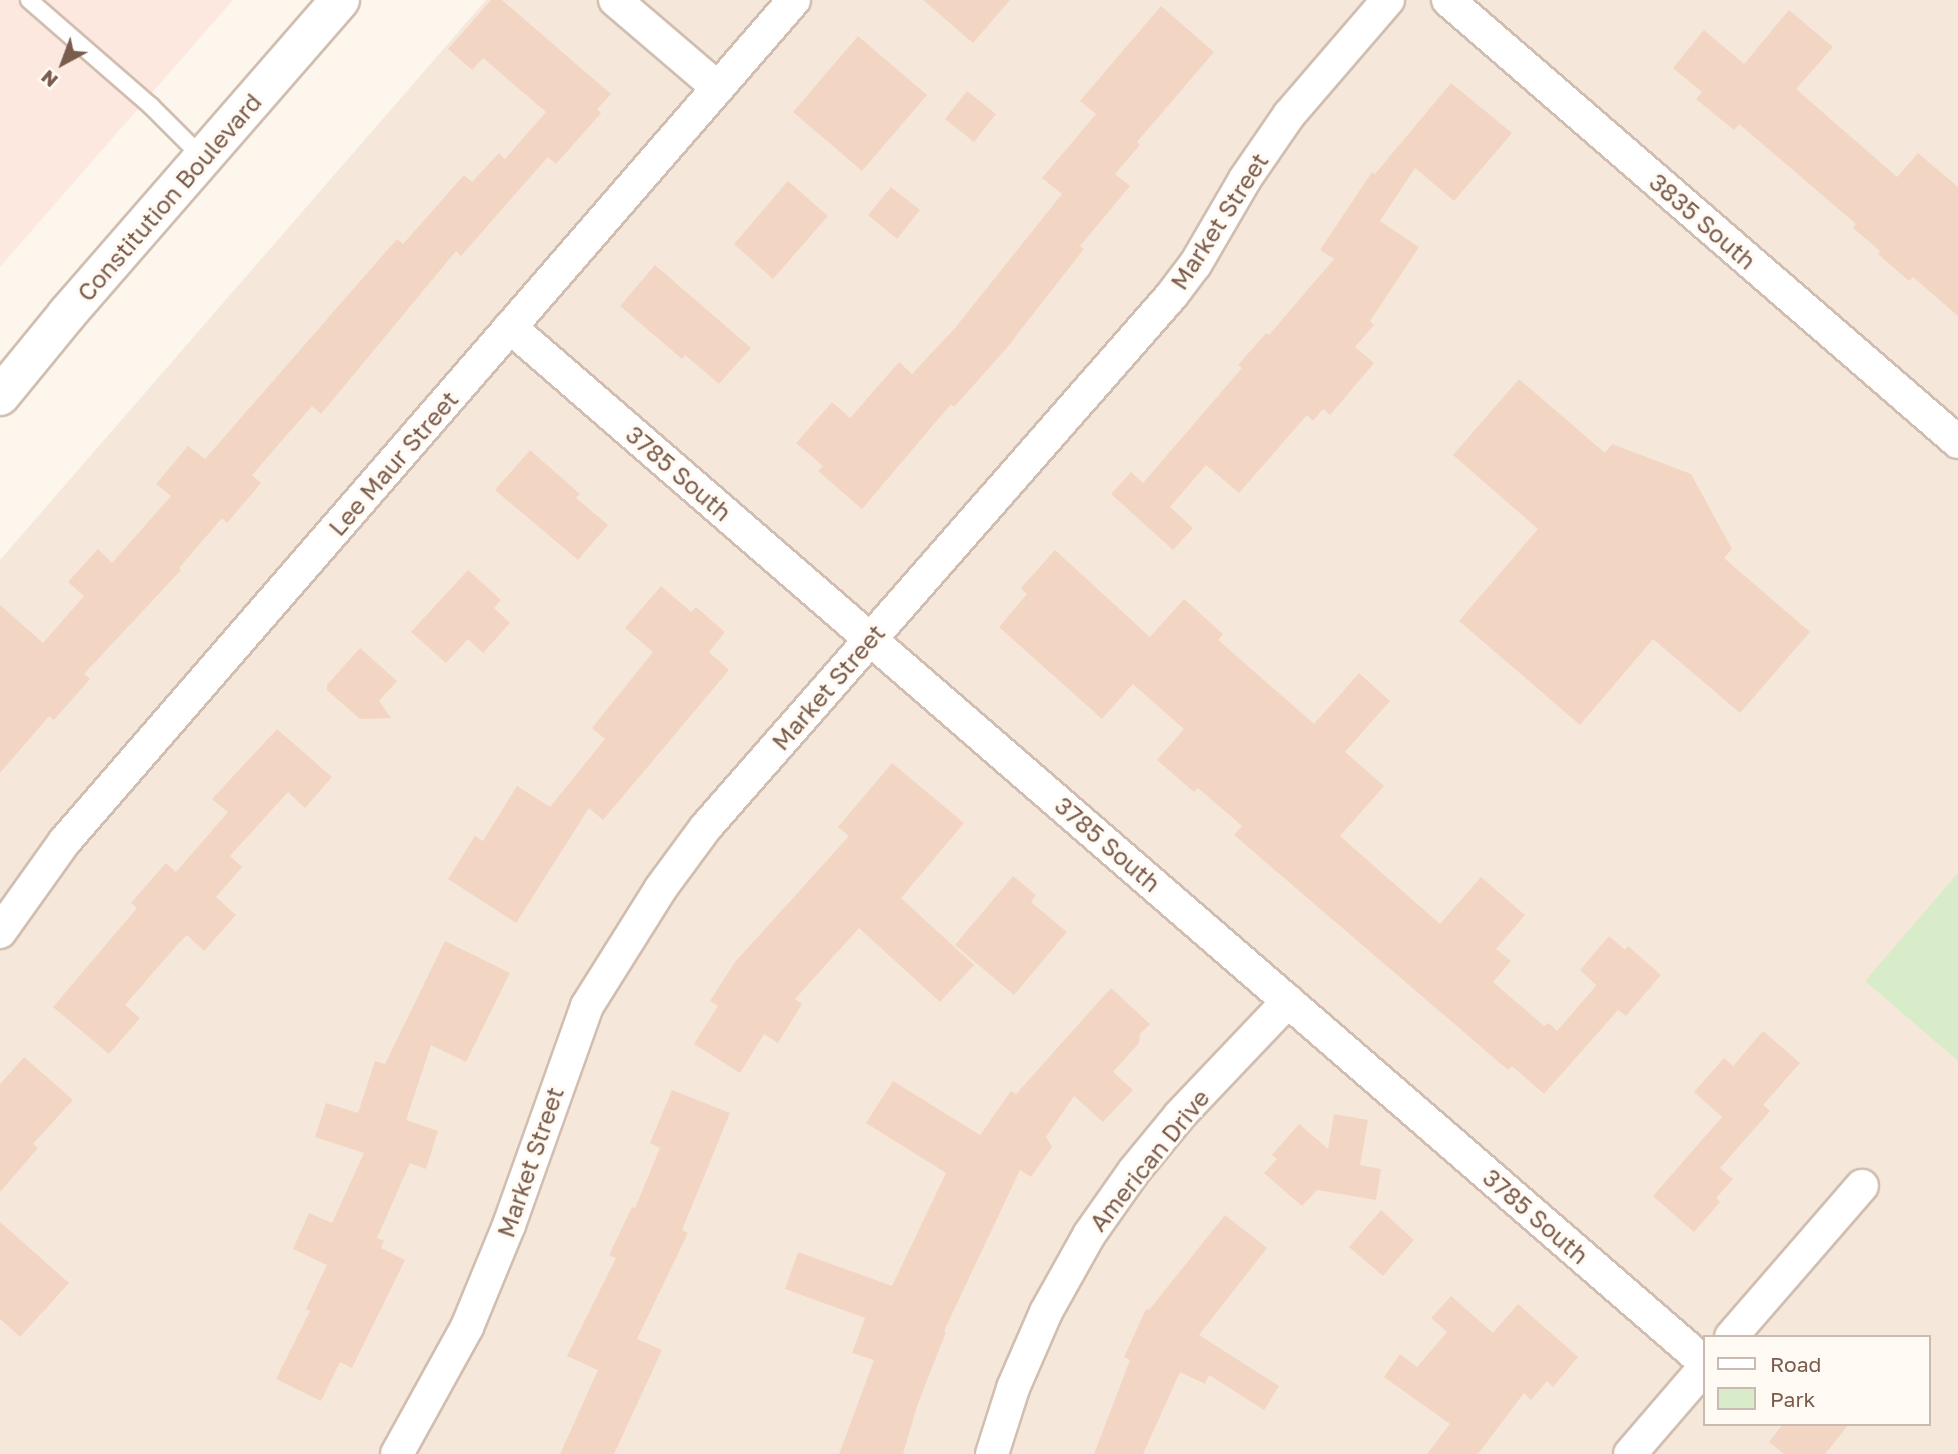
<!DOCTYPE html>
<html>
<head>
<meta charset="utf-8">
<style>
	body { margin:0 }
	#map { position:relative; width:1958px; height:1454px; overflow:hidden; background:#fdf6ec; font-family:"Golos Text",sans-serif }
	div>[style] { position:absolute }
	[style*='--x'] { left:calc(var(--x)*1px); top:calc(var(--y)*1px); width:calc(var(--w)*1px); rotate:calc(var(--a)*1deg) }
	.residential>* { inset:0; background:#f5e8da }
	.commercial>* { inset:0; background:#fde8e0 }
	.green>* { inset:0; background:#d8ecc9 }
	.building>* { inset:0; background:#f3d5c3 }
	.roads { filter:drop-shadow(2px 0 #d1beb0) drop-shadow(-2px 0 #d1beb0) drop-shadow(0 2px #d1beb0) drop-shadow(0 -2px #d1beb0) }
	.service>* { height:16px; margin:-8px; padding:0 8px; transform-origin:8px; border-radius:8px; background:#fff }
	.minor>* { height:32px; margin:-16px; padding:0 16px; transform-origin:16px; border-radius:16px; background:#fff }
	.secondary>* { height:38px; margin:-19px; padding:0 19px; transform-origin:19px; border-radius:19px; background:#fff }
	span { translate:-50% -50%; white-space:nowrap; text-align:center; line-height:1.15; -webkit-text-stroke:6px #fffaf3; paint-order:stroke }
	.street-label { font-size:24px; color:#7a5c4d }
	.legend { position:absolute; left:1703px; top:1335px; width:228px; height:91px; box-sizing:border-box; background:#fffaf3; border:2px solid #cabbb1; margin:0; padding:9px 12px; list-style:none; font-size:21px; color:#7a5c4d }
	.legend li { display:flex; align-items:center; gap:14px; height:35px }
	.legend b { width:35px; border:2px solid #cabbb1 }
	.north { position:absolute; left:28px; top:28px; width:70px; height:70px; -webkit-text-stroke:5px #fffaf3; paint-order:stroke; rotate:221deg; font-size:19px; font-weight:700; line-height:28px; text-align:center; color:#7a5c4d }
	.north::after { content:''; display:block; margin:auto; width:24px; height:32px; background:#7a5c4d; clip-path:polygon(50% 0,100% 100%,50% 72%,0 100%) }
</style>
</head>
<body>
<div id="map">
	<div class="residential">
		<i style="clip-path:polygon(evenodd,486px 0,1958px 0,1958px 1454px,0 1454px,0 560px,486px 0,1704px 1337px,1928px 1337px,1928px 1424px,1704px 1424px,1704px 1337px)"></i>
	</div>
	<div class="commercial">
		<i style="clip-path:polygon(0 0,233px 0,0 267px)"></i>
	</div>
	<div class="green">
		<i style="clip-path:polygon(1958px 873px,1958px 1061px,1865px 981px)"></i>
	</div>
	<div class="building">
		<i style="clip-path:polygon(491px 0,502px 0,611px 94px,597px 109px,601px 113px,556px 164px,548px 157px,461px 256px,456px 251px,321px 414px,312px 406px,252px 475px,261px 483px,227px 523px,222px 518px,179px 568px,181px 570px,84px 674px,90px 679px,54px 720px,49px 716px,0 773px,0 605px,43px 643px,84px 596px,68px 582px,98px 549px,112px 563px,171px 496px,156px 484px,188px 446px,205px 459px,397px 239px,403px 244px,464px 175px,472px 182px,499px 153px,505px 159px,546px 112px,483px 58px,472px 70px,448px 49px)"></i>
		<i style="clip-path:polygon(923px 0,1010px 0,973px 43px)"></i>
		<i style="clip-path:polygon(1161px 6px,1214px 52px,1137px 142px,1140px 145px,1115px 174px,1130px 186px,1080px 246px,1084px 249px,1005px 350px,954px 407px,951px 404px,862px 509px,818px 471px,823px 466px,796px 443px,832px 402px,850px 418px,899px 362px,912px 374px,955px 328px,1062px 194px,1042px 178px,1096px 114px,1080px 101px)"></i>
		<i style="clip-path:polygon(1789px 10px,1833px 47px,1796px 89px,1897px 177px,1918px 153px,1958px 187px,1958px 316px,1913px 277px,1909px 281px,1878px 254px,1880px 251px,1853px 228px,1856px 224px,1739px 124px,1734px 130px,1696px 99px,1702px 92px,1673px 68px,1704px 30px,1744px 64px)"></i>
		<i style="clip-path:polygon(858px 36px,927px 95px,862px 171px,793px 112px)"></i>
		<i style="clip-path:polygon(1451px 83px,1512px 133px,1454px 201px,1415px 168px,1380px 221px,1419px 247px,1370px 321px,1374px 325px,1355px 347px,1374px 363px,1330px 415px,1323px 409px,1313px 421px,1307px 415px,1239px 493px,1206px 465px,1170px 507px,1193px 528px,1173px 550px,1111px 494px,1131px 472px,1143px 483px,1242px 368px,1238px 365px,1266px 333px,1269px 335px,1334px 259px,1320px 250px,1372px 172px,1375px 174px)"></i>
		<i style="clip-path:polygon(967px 91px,996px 114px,974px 142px,945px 119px)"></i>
		<i style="clip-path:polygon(788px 181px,828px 216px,773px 279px,734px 244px)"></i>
		<i style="clip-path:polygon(891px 187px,920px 210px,897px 239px,868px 215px)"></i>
		<i style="clip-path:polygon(655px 265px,751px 348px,719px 384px,685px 355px,682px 359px,620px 306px)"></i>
		<i style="clip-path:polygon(1519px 379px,1605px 453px,1612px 444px,1691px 474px,1732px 549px,1724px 558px,1810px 632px,1740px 713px,1653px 639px,1580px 725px,1459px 621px,1538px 529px,1453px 455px)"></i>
		<i style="clip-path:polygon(530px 450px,580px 494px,576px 498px,608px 525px,578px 560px,495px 490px)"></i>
		<i style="clip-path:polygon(1055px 550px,1150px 637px,1184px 599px,1223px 634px,1218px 640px,1314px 724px,1359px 673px,1390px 701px,1345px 752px,1384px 786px,1340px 836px,1440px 924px,1481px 877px,1525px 915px,1496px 949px,1511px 961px,1493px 982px,1544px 1026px,1549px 1023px,1557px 1031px,1594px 988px,1596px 985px,1580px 970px,1609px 936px,1625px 950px,1628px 946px,1661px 975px,1626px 1016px,1618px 1010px,1544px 1094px,1512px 1066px,1508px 1070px,1234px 835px,1242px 826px,1198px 788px,1194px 792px,1157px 760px,1184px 729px,1133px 684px,1102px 719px,999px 627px,1027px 594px,1021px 588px)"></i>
		<i style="clip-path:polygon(468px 570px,501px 600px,494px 608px,510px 623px,483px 653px,468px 639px,446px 663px,411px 632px)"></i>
		<i style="clip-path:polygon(661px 586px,691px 612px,696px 607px,725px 632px,709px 652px,729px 670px,603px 820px,589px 808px,516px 923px,448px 879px,475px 836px,483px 841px,517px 786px,550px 807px,605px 739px,592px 728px,653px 652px,625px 628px)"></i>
		<i style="clip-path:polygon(360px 648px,397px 681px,379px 701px,391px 718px,360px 719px,327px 690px,327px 685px)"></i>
		<i style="clip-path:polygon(277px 729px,332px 777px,305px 808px,288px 792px,230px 856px,242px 867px,216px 897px,236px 915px,204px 951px,187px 935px,178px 944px,125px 1005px,140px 1018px,109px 1054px,53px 1007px,137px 908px,131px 903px,166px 863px,176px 872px,228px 812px,212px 799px)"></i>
		<i style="clip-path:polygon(892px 763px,964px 823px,901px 898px,974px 965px,940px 1002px,859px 928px,795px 999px,802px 1004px,778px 1043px,764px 1034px,740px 1073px,694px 1044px,718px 1006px,710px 1001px,735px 962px,849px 836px,838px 827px)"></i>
		<i style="clip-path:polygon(1013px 876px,1036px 895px,1031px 902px,1067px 932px,1014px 995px,955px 945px)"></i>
		<i style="clip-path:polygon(445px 941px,510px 973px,466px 1062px,431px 1045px,406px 1120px,438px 1131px,426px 1169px,410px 1163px,377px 1238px,384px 1241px,381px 1248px,405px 1260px,352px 1368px,340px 1362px,321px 1401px,276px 1379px,310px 1311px,306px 1309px,327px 1265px,293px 1249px,309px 1213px,332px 1223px,364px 1153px,315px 1137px,326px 1103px,358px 1113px,375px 1061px,385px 1064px)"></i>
		<i style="clip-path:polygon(1111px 988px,1150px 1024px,1140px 1034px,1139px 1043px,1113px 1072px,1133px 1090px,1103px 1122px,1074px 1096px,1046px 1137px,1052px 1147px,1031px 1177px,1020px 1170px,944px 1331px,946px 1332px,917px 1406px,903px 1454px,839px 1454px,874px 1360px,852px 1353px,865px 1318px,785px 1289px,798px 1252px,892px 1286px,946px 1173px,866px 1123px,893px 1081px,980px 1135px,1011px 1091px,1016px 1094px)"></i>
		<i style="clip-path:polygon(1763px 1031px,1800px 1063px,1763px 1105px,1770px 1111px,1720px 1168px,1733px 1179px,1716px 1198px,1720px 1202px,1694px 1232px,1653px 1196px,1722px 1117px,1694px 1092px,1724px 1058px,1733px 1066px)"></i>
		<i style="clip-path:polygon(24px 1057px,73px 1100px,33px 1144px,38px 1148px,0 1192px,0 1084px)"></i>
		<i style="clip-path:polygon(672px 1090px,730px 1113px,682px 1230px,688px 1233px,637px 1339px,662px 1350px,614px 1454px,560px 1454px,598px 1370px,567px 1356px,616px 1258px,609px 1255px,632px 1207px,635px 1208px,660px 1148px,650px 1143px)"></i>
		<i style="clip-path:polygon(1334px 1114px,1368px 1120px,1360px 1165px,1381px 1169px,1376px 1200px,1317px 1190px,1302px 1206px,1264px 1173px,1277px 1159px,1272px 1155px,1299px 1124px,1328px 1149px)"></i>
		<i style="clip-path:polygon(1381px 1210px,1414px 1240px,1383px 1276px,1349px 1247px)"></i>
		<i style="clip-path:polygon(1225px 1215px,1267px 1248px,1199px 1335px,1279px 1386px,1264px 1410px,1209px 1375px,1205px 1384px,1180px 1372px,1143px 1454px,1094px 1454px,1130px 1360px,1124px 1357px,1146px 1309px,1149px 1310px)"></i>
		<i style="clip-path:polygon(0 1222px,69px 1283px,20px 1337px,0 1319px)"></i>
		<i style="clip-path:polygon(1451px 1296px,1493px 1333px,1518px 1304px,1578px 1357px,1553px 1387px,1547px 1381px,1531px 1400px,1524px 1393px,1478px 1454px,1427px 1454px,1450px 1424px,1384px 1377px,1400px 1354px,1417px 1367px,1447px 1332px,1431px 1318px)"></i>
		<i style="clip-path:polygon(1783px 1424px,1849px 1424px,1825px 1454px,1784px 1454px,1769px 1442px)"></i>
	</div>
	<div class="roads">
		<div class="service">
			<i style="--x:29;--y:0;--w:162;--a:41"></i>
			<i style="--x:151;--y:106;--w:74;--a:45"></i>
		</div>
		<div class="minor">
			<i style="--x:615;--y:0;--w:135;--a:40.5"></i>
			<i style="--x:1448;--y:0;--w:675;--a:40.91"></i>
			<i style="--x:510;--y:327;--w:1580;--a:40.92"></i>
			<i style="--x:0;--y:932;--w:112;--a:-54.5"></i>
			<i style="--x:65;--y:841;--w:1113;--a:-49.08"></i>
			<i style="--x:1731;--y:1337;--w:200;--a:-49.1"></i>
			<i style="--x:397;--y:1454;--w:145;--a:-61.1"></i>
			<i style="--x:467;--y:1327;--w:110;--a:-67.6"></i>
			<i style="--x:509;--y:1225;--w:232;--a:-70.4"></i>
			<i style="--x:587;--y:1006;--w:139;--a:-57.9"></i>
			<i style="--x:661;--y:888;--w:76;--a:-53.6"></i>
			<i style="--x:706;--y:827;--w:707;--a:-48.78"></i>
			<i style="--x:1172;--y:295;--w:38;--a:-53"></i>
			<i style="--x:1195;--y:265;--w:99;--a:-59.8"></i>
			<i style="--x:1245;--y:179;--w:78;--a:-55.5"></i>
			<i style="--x:1289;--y:115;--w:152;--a:-49.3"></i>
			<i style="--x:992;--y:1454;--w:69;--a:-72.3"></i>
			<i style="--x:1013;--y:1388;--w:83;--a:-66.5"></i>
			<i style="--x:1046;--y:1312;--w:88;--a:-60.8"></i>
			<i style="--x:1089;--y:1235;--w:78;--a:-54.9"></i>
			<i style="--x:1134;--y:1171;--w:72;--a:-50.6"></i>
			<i style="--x:1180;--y:1115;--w:157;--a:-46.5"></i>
			<i style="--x:1630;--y:1454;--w:113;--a:-49.3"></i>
		</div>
		<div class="secondary">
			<i style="--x:0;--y:396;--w:106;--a:-50.7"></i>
			<i style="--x:67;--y:314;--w:416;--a:-49"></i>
		</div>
	</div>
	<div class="street-label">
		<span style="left:169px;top:197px;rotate:-49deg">Constitution Boulevard</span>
		<span style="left:1219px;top:221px;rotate:-57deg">Market Street</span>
		<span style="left:1703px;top:221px;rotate:41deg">3835 South</span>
		<span style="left:393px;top:463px;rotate:-49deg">Lee Maur Street</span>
		<span style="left:679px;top:473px;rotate:41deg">3785 South</span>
		<span style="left:828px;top:687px;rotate:-49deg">Market Street</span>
		<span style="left:1108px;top:844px;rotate:41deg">3785 South</span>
		<span style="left:1149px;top:1160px;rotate:-51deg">American Drive</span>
		<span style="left:530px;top:1162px;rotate:-71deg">Market Street</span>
		<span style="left:1536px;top:1216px;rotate:41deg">3785 South</span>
	</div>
	<ul class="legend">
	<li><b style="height:9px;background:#fff"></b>Road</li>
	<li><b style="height:19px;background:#d8ecc9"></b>Park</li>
	</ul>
	<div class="north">N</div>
</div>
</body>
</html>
